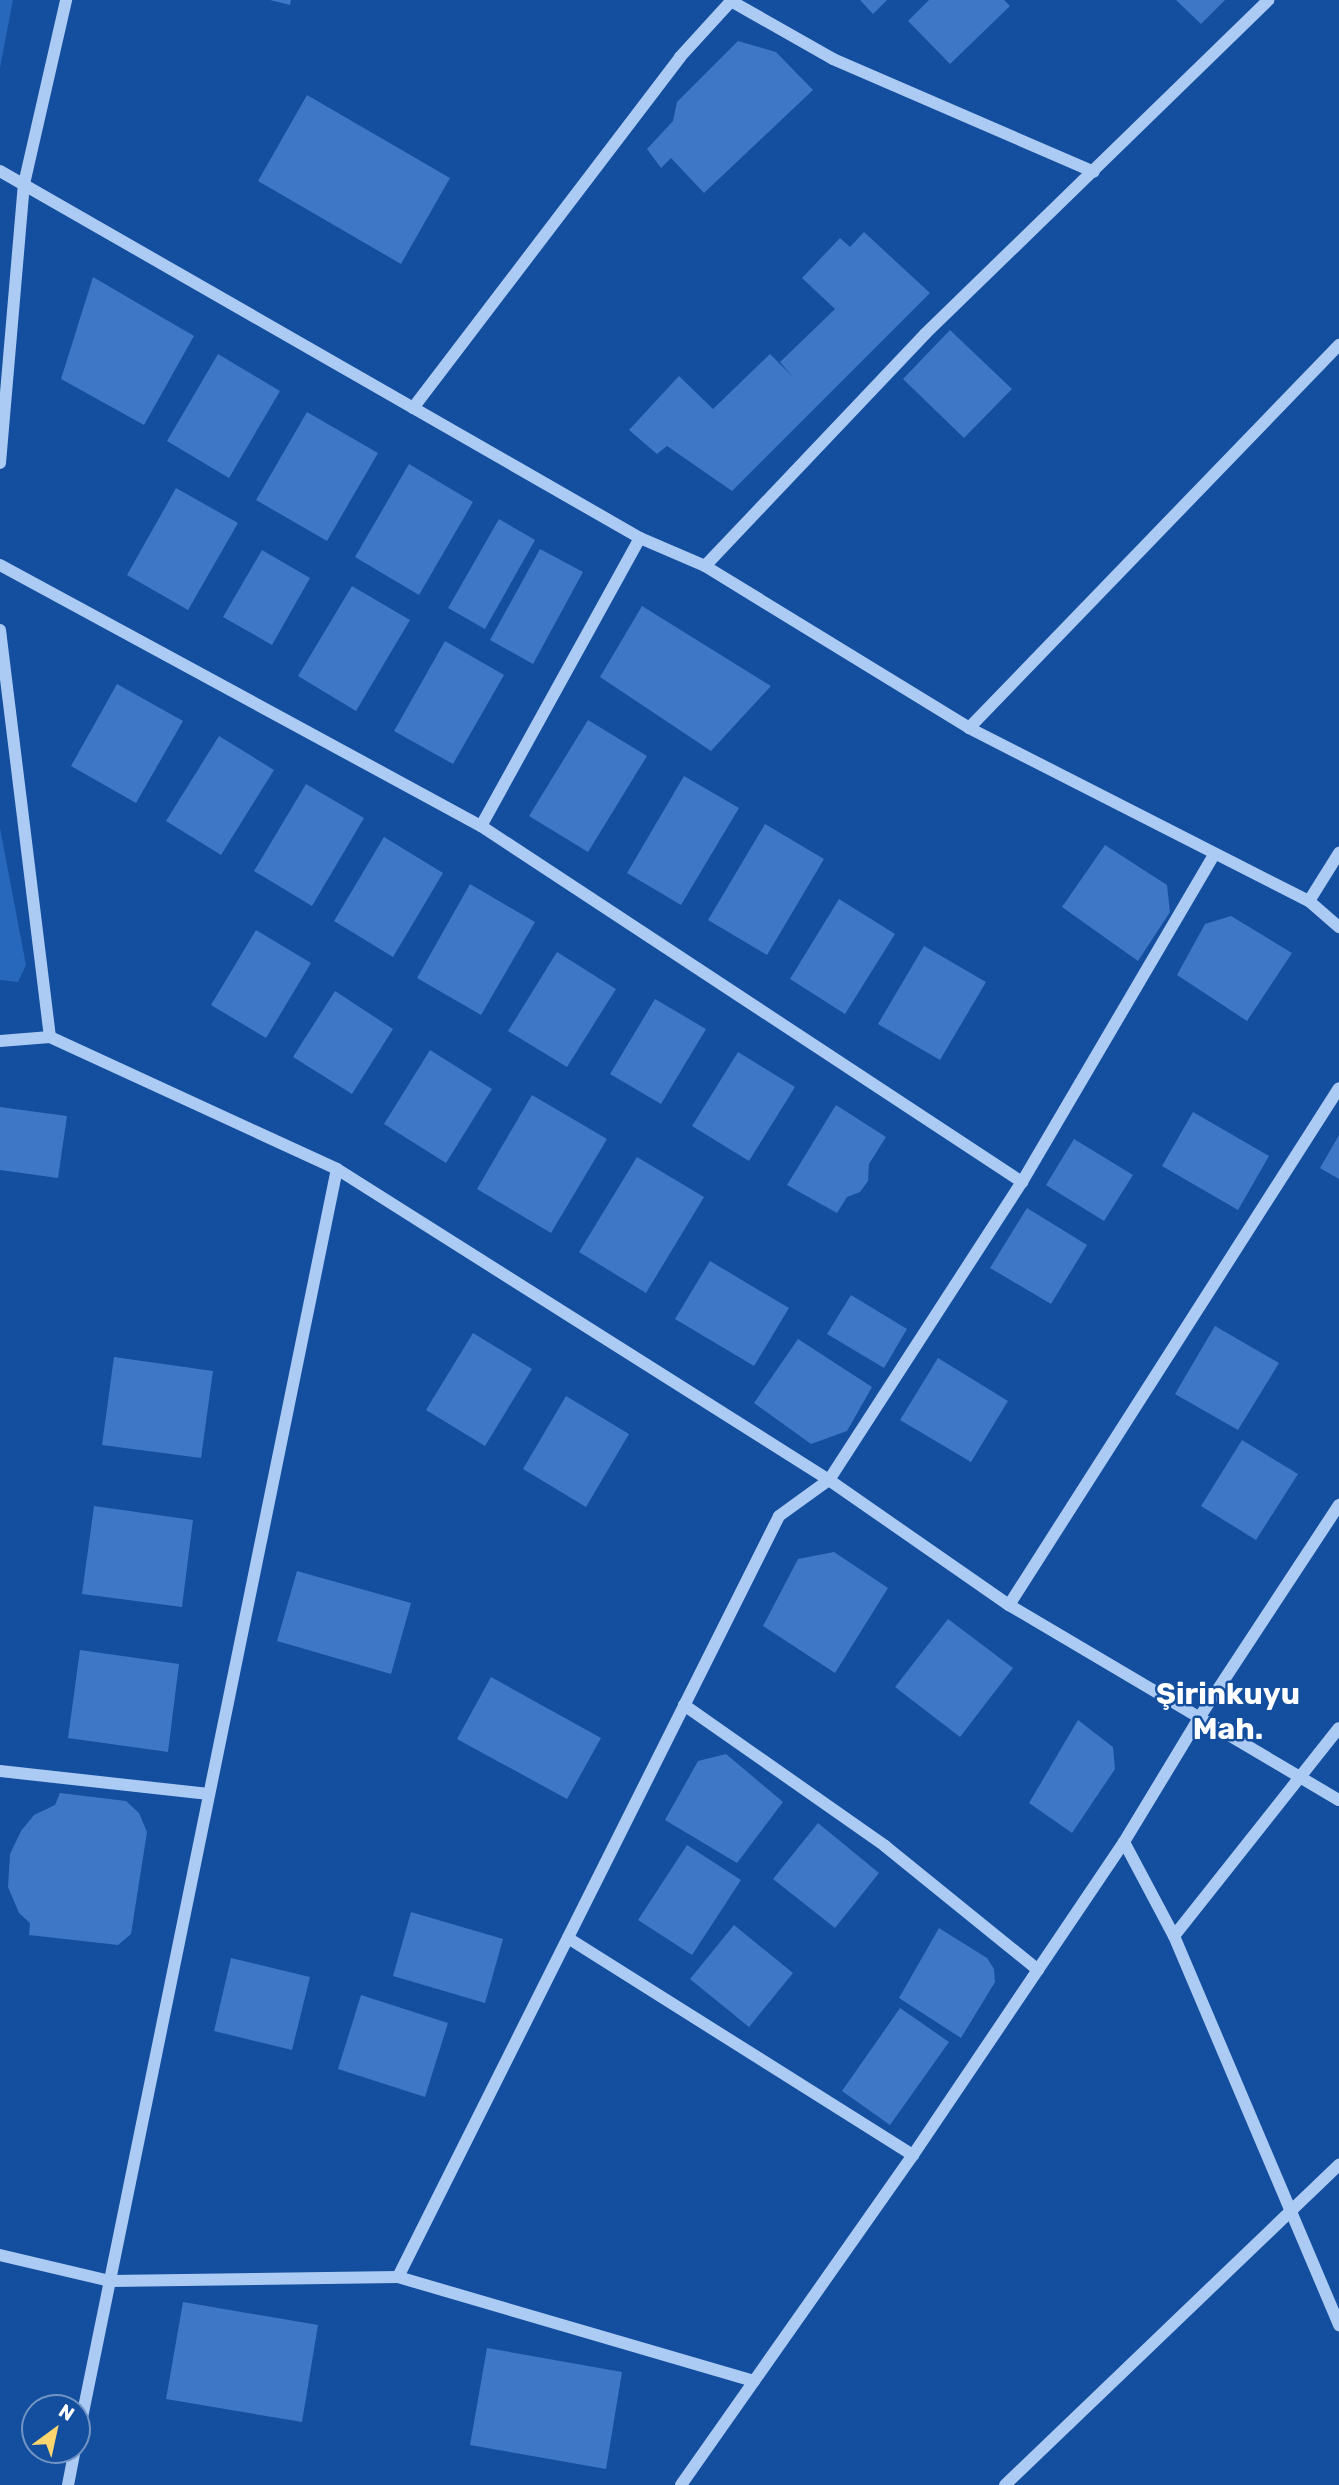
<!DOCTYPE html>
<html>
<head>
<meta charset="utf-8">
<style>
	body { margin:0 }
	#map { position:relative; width:1339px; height:2485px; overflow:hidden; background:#144e9e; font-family:Rubik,sans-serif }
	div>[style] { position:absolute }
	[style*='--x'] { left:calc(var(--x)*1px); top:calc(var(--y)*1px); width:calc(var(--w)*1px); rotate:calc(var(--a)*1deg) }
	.green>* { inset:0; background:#2768bc }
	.building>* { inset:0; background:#3d77c5 }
	.minor>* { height:12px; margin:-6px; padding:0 6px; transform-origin:6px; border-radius:6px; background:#accbf4 }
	span { translate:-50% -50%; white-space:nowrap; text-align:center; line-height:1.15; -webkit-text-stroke:5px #144e9e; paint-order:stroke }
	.district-label { font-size:30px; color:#fff; font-weight:700 }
	.north { position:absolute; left:21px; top:2394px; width:70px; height:70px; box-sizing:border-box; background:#144e9e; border:2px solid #7295c5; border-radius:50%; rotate:33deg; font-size:19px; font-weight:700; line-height:28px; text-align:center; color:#fff }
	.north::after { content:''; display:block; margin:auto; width:24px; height:32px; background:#ffd76e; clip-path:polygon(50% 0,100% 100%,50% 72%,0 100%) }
</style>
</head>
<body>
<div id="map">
	<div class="green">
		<i style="clip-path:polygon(0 0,13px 0,0 68px)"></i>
		<i style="clip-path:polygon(0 828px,26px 965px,18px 982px,0 980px)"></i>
	</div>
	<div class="building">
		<i style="clip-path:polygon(270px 0,291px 0,290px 5px)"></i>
		<i style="clip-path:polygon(860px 0,887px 0,873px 14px)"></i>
		<i style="clip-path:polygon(929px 0,1004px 0,1010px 6px,950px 64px,908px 21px)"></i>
		<i style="clip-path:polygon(1176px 0,1225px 0,1201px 24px)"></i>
		<i style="clip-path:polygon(738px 41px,776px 52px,813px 90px,704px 193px,671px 158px,661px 168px,647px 149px,673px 121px,677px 102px)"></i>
		<i style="clip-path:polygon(307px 95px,450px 178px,401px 264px,258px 181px)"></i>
		<i style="clip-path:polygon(864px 232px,930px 293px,732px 491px,667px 446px,657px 454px,629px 430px,679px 376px,713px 409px,770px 354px,792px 376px,780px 362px,835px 309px,802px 278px,840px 238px,850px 247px)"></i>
		<i style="clip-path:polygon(93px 277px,194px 336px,144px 425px,61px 379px)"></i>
		<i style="clip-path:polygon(950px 330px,1012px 389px,964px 438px,903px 379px)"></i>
		<i style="clip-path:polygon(218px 354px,280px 391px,229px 478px,167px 441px)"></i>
		<i style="clip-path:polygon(307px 412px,378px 453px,327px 541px,256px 500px)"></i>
		<i style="clip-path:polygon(409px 464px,473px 502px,419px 595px,355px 557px)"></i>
		<i style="clip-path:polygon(176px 488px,238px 523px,188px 610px,127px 575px)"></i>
		<i style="clip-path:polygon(499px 519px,535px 540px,485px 629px,448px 608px)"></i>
		<i style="clip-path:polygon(540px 549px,583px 572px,533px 664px,490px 640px)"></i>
		<i style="clip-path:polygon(262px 550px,310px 578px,272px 645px,223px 617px)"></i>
		<i style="clip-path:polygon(352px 586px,410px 620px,356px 711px,298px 676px)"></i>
		<i style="clip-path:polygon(642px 606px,771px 686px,711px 751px,600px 677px)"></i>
		<i style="clip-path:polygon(445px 641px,504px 675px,453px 764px,394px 731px)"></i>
		<i style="clip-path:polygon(117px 684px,183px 721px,136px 803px,71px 766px)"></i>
		<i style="clip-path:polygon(588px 720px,647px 756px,588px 852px,529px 816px)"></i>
		<i style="clip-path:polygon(219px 736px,274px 770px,221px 855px,166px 821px)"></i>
		<i style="clip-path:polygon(684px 776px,739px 808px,681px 905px,627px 873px)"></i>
		<i style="clip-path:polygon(306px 784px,364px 818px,312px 906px,254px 871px)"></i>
		<i style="clip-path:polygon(765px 824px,824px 859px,767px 955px,708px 920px)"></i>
		<i style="clip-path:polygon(384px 837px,443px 873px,393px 957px,334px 921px)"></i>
		<i style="clip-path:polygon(1105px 845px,1167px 885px,1170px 912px,1138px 961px,1062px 907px)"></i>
		<i style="clip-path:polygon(470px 884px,535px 922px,481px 1015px,417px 978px)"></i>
		<i style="clip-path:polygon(839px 899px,895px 934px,845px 1014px,790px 979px)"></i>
		<i style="clip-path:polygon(1231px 916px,1292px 953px,1247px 1021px,1177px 975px,1205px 924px)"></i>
		<i style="clip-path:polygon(256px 930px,311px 963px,266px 1038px,211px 1005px)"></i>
		<i style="clip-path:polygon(924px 946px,986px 982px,940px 1060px,878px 1024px)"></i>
		<i style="clip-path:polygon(557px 952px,616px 989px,567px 1067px,508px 1031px)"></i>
		<i style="clip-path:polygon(335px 991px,393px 1029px,352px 1094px,293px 1057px)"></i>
		<i style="clip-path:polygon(655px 999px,706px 1029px,661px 1104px,610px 1074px)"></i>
		<i style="clip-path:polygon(430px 1050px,492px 1089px,446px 1163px,384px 1124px)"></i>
		<i style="clip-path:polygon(738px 1052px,795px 1087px,749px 1161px,692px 1126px)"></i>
		<i style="clip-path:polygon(532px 1095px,607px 1139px,551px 1233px,477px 1189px)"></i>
		<i style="clip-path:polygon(836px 1105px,886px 1137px,869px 1164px,868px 1181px,860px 1192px,847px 1197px,837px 1213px,787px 1185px)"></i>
		<i style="clip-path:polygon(0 1107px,67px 1116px,58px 1178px,0 1170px)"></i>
		<i style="clip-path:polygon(1193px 1112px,1269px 1156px,1238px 1210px,1162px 1166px)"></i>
		<i style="clip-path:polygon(1339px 1135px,1339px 1179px,1320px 1168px)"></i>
		<i style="clip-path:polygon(1074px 1139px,1133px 1175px,1104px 1221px,1046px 1185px)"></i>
		<i style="clip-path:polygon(637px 1157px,704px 1197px,646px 1293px,579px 1252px)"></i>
		<i style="clip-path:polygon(1027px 1208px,1087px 1245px,1051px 1304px,990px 1268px)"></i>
		<i style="clip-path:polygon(710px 1261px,789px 1308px,754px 1366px,675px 1319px)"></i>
		<i style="clip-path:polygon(851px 1295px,907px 1329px,884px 1368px,827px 1334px)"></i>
		<i style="clip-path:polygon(1215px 1326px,1279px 1363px,1238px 1430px,1175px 1394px)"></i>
		<i style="clip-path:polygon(473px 1333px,532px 1369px,485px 1446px,426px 1410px)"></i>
		<i style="clip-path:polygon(798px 1339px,872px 1387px,847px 1431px,811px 1444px,754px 1403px)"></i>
		<i style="clip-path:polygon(114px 1357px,213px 1371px,201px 1458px,102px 1445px)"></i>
		<i style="clip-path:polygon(938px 1358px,1008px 1401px,971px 1462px,900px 1420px)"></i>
		<i style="clip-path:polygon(566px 1396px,629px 1434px,586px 1507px,523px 1469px)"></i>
		<i style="clip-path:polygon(1242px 1440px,1298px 1474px,1256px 1540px,1201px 1506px)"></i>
		<i style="clip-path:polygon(94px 1506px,193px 1520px,182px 1607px,82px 1594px)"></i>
		<i style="clip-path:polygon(834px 1552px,888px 1588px,835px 1673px,763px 1626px,798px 1559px)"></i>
		<i style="clip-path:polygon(297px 1571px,411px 1603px,391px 1674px,277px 1641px)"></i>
		<i style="clip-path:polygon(948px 1619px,1013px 1668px,960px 1737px,895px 1687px)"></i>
		<i style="clip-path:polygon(80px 1650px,179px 1664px,168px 1752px,68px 1738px)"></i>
		<i style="clip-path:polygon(491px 1677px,601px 1738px,567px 1799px,457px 1739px)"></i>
		<i style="clip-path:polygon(1078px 1720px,1113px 1747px,1115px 1769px,1072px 1833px,1029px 1803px)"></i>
		<i style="clip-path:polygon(726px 1754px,783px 1802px,737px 1863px,665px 1820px,698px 1761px)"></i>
		<i style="clip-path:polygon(60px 1793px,126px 1801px,139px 1813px,147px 1832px,131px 1934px,118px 1945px,29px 1935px,30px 1923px,19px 1913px,8px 1887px,10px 1854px,21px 1831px,34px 1815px,55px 1805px)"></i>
		<i style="clip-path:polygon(818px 1823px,879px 1873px,835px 1928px,773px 1879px)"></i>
		<i style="clip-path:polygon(687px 1845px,741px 1880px,692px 1955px,638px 1920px)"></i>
		<i style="clip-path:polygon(411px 1912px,503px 1939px,485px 2003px,393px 1976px)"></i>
		<i style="clip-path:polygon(734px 1925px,793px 1973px,749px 2027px,690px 1979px)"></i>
		<i style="clip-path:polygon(939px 1928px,987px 1958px,994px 1969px,995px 1982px,961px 2038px,899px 1998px)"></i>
		<i style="clip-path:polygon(231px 1958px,310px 1977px,292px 2050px,214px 2031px)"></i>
		<i style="clip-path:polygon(361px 1995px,448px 2023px,425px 2097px,338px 2069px)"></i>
		<i style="clip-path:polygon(900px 2008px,949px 2042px,890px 2125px,842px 2091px)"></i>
		<i style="clip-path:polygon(183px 2302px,318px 2325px,302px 2422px,166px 2399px)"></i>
		<i style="clip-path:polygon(487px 2348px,622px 2372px,606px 2469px,470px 2445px)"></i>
	</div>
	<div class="minor">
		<i style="--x:731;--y:1;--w:117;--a:29.6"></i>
		<i style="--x:833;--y:59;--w:284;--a:23.4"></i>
		<i style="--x:0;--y:171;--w:738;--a:29.83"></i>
		<i style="--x:640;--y:538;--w:71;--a:23.3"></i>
		<i style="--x:705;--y:566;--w:310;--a:31.5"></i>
		<i style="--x:969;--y:728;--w:381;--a:27"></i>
		<i style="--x:1309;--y:901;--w:40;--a:41"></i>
		<i style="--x:413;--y:408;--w:441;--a:-52.7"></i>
		<i style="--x:680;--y:57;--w:77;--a:-47.6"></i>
		<i style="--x:0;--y:463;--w:280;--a:-85.1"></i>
		<i style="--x:24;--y:184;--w:189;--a:-77.1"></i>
		<i style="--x:0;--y:565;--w:547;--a:28.49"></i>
		<i style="--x:481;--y:826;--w:648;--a:33.35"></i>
		<i style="--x:705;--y:566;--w:320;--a:-46.5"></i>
		<i style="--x:925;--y:334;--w:479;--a:-44.2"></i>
		<i style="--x:0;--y:630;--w:410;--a:83"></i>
		<i style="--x:969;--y:728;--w:533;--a:-45.99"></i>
		<i style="--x:481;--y:826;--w:329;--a:-61.1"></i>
		<i style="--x:1309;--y:901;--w:57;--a:-58"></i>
		<i style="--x:0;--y:1041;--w:50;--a:-4.6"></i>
		<i style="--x:50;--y:1037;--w:316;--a:24.7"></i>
		<i style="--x:337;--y:1169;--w:582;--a:32.3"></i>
		<i style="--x:829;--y:1480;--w:219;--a:34.8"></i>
		<i style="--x:1009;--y:1605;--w:383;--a:30.6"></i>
		<i style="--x:1009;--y:1605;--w:613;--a:-57.45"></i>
		<i style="--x:684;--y:1705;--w:246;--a:35"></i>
		<i style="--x:885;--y:1846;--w:197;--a:39"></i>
		<i style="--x:0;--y:1771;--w:210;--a:6.3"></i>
		<i style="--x:1124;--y:1842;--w:106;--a:62"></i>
		<i style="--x:1174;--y:1936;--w:423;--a:67"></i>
		<i style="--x:1174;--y:1936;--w:265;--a:-51.6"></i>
		<i style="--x:568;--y:1938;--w:408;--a:32.2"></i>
		<i style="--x:0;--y:2255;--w:113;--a:13.3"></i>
		<i style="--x:110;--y:2281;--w:288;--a:-0.8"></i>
		<i style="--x:398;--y:2277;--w:371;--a:16.3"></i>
		<i style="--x:398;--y:2277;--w:851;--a:-63.4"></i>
		<i style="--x:779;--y:1516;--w:62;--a:-35.8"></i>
		<i style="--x:829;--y:1480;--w:355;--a:-57.1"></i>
		<i style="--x:1022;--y:1182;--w:378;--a:-59.6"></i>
		<i style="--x:77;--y:2442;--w:1299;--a:-78.46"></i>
		<i style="--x:68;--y:2485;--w:36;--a:-79"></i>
		<i style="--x:681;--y:2485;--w:403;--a:-54.9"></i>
		<i style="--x:913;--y:2155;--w:377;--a:-56"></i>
		<i style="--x:1124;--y:1842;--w:145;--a:-58.8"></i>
		<i style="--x:1199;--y:1718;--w:255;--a:-56.7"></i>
		<i style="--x:1005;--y:2485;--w:463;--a:-43.8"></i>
	</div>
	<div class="district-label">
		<span style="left:1228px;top:1711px">Şirinkuyu<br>Mah.</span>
	</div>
	<div class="north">N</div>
</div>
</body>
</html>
